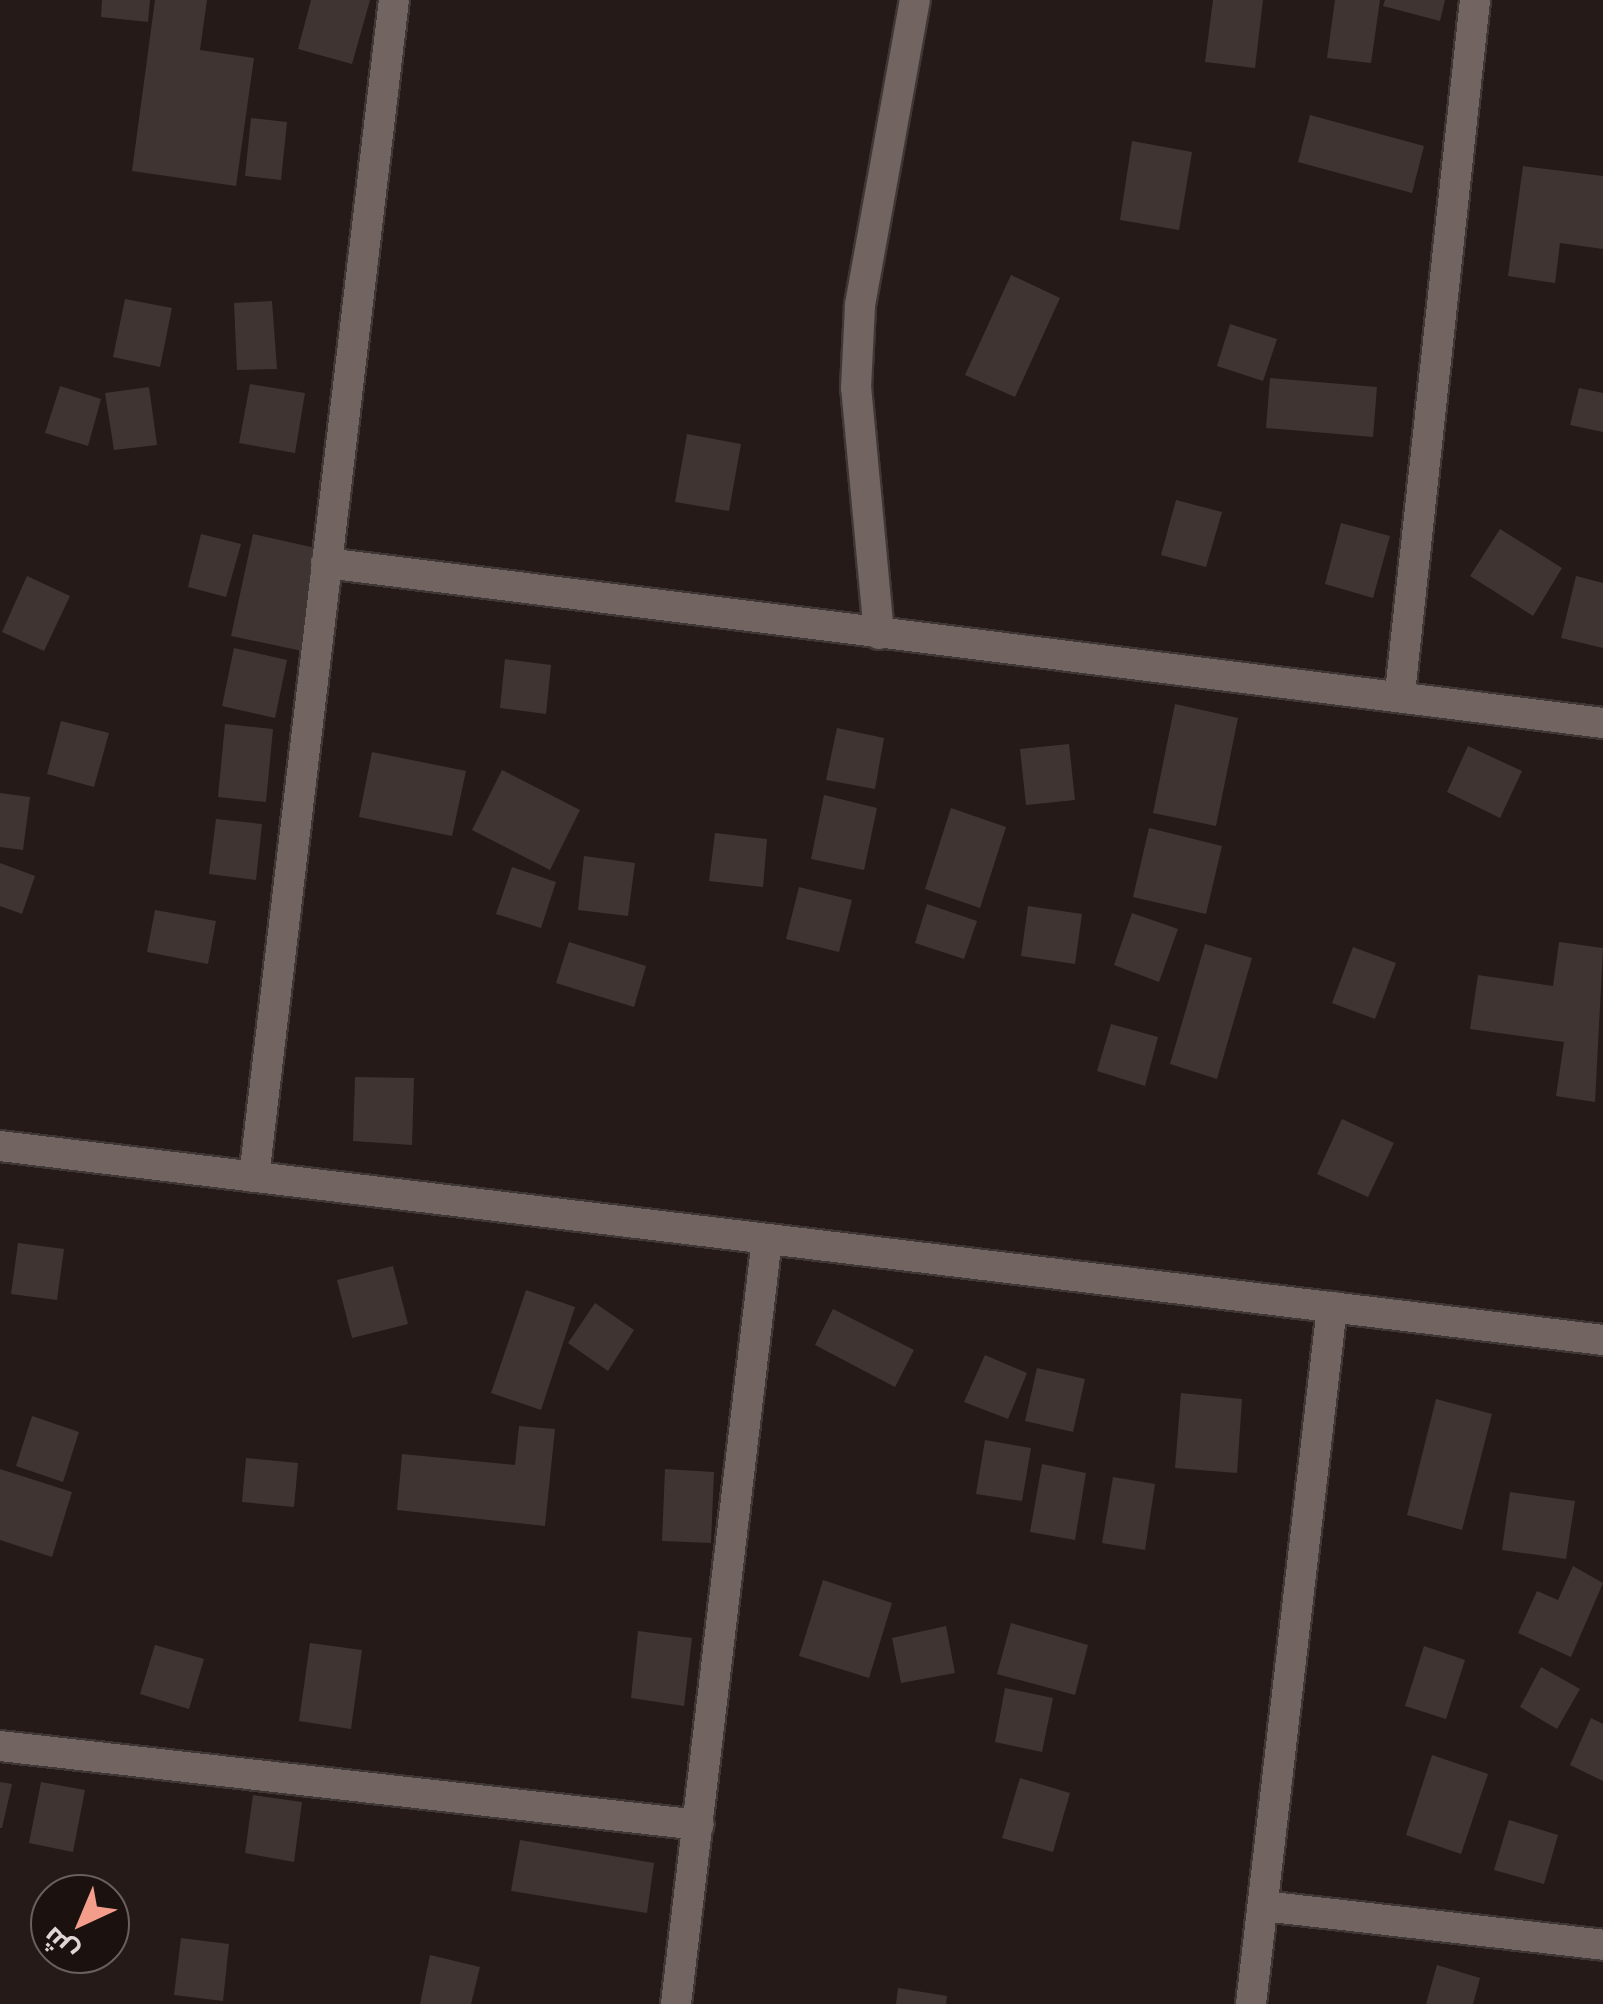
<!DOCTYPE html>
<html>
<head>
<meta charset="utf-8">
<style>
	body { margin:0 }
	#map { position:relative; width:1603px; height:2004px; overflow:hidden; background:#251a18; font-family:"Source Sans 3",Cairo,sans-serif }
	div>[style] { position:absolute }
	[style*='--x'] { left:calc(var(--x)*1px); top:calc(var(--y)*1px); width:calc(var(--w)*1px); rotate:calc(var(--a)*1deg) }
	.building>* { inset:0; background:#403432 }
	.roads { filter:drop-shadow(2px 0 #3f3736) drop-shadow(-2px 0 #3f3736) drop-shadow(0 2px #3f3736) drop-shadow(0 -2px #3f3736) }
	.minor>* { height:30px; margin:-15px; padding:0 15px; transform-origin:15px; border-radius:15px; background:#716461 }
	span { translate:-50% -50%; white-space:nowrap; text-align:center; line-height:1.15; -webkit-text-stroke:8px #1b110f; paint-order:stroke }
	.north { position:absolute; left:30px; top:1874px; width:100px; height:100px; box-sizing:border-box; background:#1b110f; border:2px solid #69605e; border-radius:50%; rotate:224deg; font-size:28px; font-weight:700; line-height:40px; text-align:center; color:#ded6d5 }
	.north::after { content:''; display:block; margin:auto; width:35px; height:45px; background:#f49d8b; clip-path:polygon(50% 0,100% 100%,50% 72%,0 100%) }
</style>
</head>
<body>
<div id="map">
	<div class="building">
		<i style="clip-path:polygon(102px 0,150px 0,148px 22px,101px 17px)"></i>
		<i style="clip-path:polygon(155px 0,207px 0,200px 50px,254px 58px,236px 186px,132px 171px)"></i>
		<i style="clip-path:polygon(311px 0,370px 0,352px 64px,298px 49px)"></i>
		<i style="clip-path:polygon(1213px 0,1263px 0,1255px 68px,1205px 62px)"></i>
		<i style="clip-path:polygon(1335px 0,1380px 0,1371px 63px,1327px 58px)"></i>
		<i style="clip-path:polygon(1385px 0,1445px 0,1440px 21px,1383px 6px)"></i>
		<i style="clip-path:polygon(1310px 115px,1424px 146px,1412px 193px,1298px 162px)"></i>
		<i style="clip-path:polygon(251px 118px,287px 122px,281px 180px,245px 176px)"></i>
		<i style="clip-path:polygon(1132px 141px,1192px 152px,1179px 230px,1120px 220px)"></i>
		<i style="clip-path:polygon(1523px 166px,1603px 176px,1603px 249px,1560px 243px,1555px 283px,1508px 276px)"></i>
		<i style="clip-path:polygon(1011px 275px,1060px 298px,1015px 397px,965px 375px)"></i>
		<i style="clip-path:polygon(125px 299px,172px 308px,160px 367px,113px 357px)"></i>
		<i style="clip-path:polygon(272px 301px,277px 369px,237px 370px,234px 303px)"></i>
		<i style="clip-path:polygon(1230px 324px,1277px 339px,1263px 381px,1217px 366px)"></i>
		<i style="clip-path:polygon(1270px 378px,1377px 387px,1373px 437px,1266px 428px)"></i>
		<i style="clip-path:polygon(250px 384px,305px 393px,295px 453px,239px 443px)"></i>
		<i style="clip-path:polygon(60px 386px,101px 399px,88px 446px,45px 433px)"></i>
		<i style="clip-path:polygon(149px 387px,157px 445px,114px 450px,105px 393px)"></i>
		<i style="clip-path:polygon(1579px 388px,1603px 393px,1603px 432px,1570px 425px)"></i>
		<i style="clip-path:polygon(687px 434px,741px 444px,729px 511px,675px 502px)"></i>
		<i style="clip-path:polygon(1176px 500px,1222px 512px,1206px 567px,1161px 555px)"></i>
		<i style="clip-path:polygon(1341px 523px,1390px 536px,1373px 598px,1325px 584px)"></i>
		<i style="clip-path:polygon(1500px 529px,1562px 568px,1533px 616px,1470px 576px)"></i>
		<i style="clip-path:polygon(201px 534px,241px 544px,226px 597px,188px 587px)"></i>
		<i style="clip-path:polygon(253px 534px,329px 551px,307px 652px,231px 636px)"></i>
		<i style="clip-path:polygon(27px 576px,70px 596px,44px 651px,2px 632px)"></i>
		<i style="clip-path:polygon(1576px 576px,1603px 583px,1603px 648px,1561px 638px)"></i>
		<i style="clip-path:polygon(234px 648px,287px 660px,275px 718px,222px 706px)"></i>
		<i style="clip-path:polygon(505px 659px,551px 665px,546px 714px,500px 708px)"></i>
		<i style="clip-path:polygon(1175px 704px,1238px 718px,1216px 826px,1153px 813px)"></i>
		<i style="clip-path:polygon(61px 721px,109px 733px,94px 787px,47px 774px)"></i>
		<i style="clip-path:polygon(225px 724px,273px 729px,266px 802px,218px 797px)"></i>
		<i style="clip-path:polygon(837px 728px,884px 738px,875px 789px,826px 780px)"></i>
		<i style="clip-path:polygon(1069px 744px,1075px 800px,1026px 805px,1020px 749px)"></i>
		<i style="clip-path:polygon(1468px 746px,1522px 771px,1500px 818px,1447px 792px)"></i>
		<i style="clip-path:polygon(372px 752px,466px 771px,452px 836px,359px 817px)"></i>
		<i style="clip-path:polygon(502px 770px,580px 810px,550px 870px,472px 830px)"></i>
		<i style="clip-path:polygon(0 793px,30px 797px,23px 850px,0 847px)"></i>
		<i style="clip-path:polygon(824px 795px,877px 808px,864px 870px,811px 859px)"></i>
		<i style="clip-path:polygon(951px 808px,1006px 827px,980px 908px,925px 889px)"></i>
		<i style="clip-path:polygon(216px 819px,262px 824px,256px 880px,209px 874px)"></i>
		<i style="clip-path:polygon(1149px 828px,1222px 846px,1206px 914px,1133px 897px)"></i>
		<i style="clip-path:polygon(715px 833px,767px 839px,763px 887px,709px 881px)"></i>
		<i style="clip-path:polygon(584px 856px,635px 863px,628px 916px,578px 910px)"></i>
		<i style="clip-path:polygon(0 863px,35px 876px,22px 914px,0 906px)"></i>
		<i style="clip-path:polygon(512px 867px,556px 882px,541px 928px,496px 914px)"></i>
		<i style="clip-path:polygon(799px 887px,852px 900px,839px 952px,786px 939px)"></i>
		<i style="clip-path:polygon(927px 904px,977px 921px,964px 959px,915px 943px)"></i>
		<i style="clip-path:polygon(1028px 906px,1082px 914px,1075px 964px,1021px 956px)"></i>
		<i style="clip-path:polygon(155px 910px,216px 921px,208px 964px,147px 952px)"></i>
		<i style="clip-path:polygon(1132px 913px,1178px 929px,1159px 982px,1114px 965px)"></i>
		<i style="clip-path:polygon(569px 942px,646px 966px,634px 1007px,556px 983px)"></i>
		<i style="clip-path:polygon(1559px 942px,1603px 948px,1595px 1102px,1556px 1096px,1564px 1042px,1470px 1029px,1478px 975px,1553px 986px)"></i>
		<i style="clip-path:polygon(1205px 944px,1252px 958px,1217px 1079px,1170px 1064px)"></i>
		<i style="clip-path:polygon(1353px 947px,1396px 963px,1375px 1019px,1332px 1003px)"></i>
		<i style="clip-path:polygon(1111px 1024px,1158px 1037px,1145px 1086px,1097px 1071px)"></i>
		<i style="clip-path:polygon(355px 1077px,414px 1078px,412px 1145px,353px 1141px)"></i>
		<i style="clip-path:polygon(1342px 1119px,1394px 1143px,1368px 1197px,1317px 1174px)"></i>
		<i style="clip-path:polygon(18px 1243px,64px 1249px,57px 1300px,11px 1294px)"></i>
		<i style="clip-path:polygon(393px 1266px,408px 1324px,352px 1338px,337px 1280px)"></i>
		<i style="clip-path:polygon(526px 1290px,575px 1307px,541px 1410px,491px 1393px)"></i>
		<i style="clip-path:polygon(595px 1303px,634px 1330px,608px 1371px,568px 1343px)"></i>
		<i style="clip-path:polygon(833px 1309px,914px 1350px,895px 1387px,815px 1345px)"></i>
		<i style="clip-path:polygon(985px 1355px,1027px 1373px,1008px 1419px,964px 1402px)"></i>
		<i style="clip-path:polygon(1037px 1368px,1085px 1379px,1073px 1432px,1025px 1421px)"></i>
		<i style="clip-path:polygon(1181px 1393px,1242px 1399px,1237px 1473px,1175px 1468px)"></i>
		<i style="clip-path:polygon(1436px 1399px,1492px 1414px,1462px 1530px,1407px 1515px)"></i>
		<i style="clip-path:polygon(32px 1416px,79px 1432px,63px 1482px,16px 1466px)"></i>
		<i style="clip-path:polygon(519px 1426px,555px 1429px,545px 1526px,397px 1510px,402px 1454px,515px 1465px)"></i>
		<i style="clip-path:polygon(985px 1440px,1031px 1448px,1022px 1501px,976px 1494px)"></i>
		<i style="clip-path:polygon(246px 1458px,298px 1463px,294px 1507px,242px 1502px)"></i>
		<i style="clip-path:polygon(1042px 1464px,1086px 1473px,1075px 1540px,1030px 1532px)"></i>
		<i style="clip-path:polygon(0 1469px,72px 1492px,52px 1557px,0 1540px)"></i>
		<i style="clip-path:polygon(665px 1469px,714px 1472px,711px 1543px,662px 1541px)"></i>
		<i style="clip-path:polygon(1113px 1477px,1155px 1484px,1145px 1550px,1102px 1543px)"></i>
		<i style="clip-path:polygon(1510px 1492px,1575px 1501px,1566px 1559px,1502px 1550px)"></i>
		<i style="clip-path:polygon(1573px 1566px,1603px 1583px,1571px 1657px,1518px 1633px,1537px 1591px,1558px 1600px)"></i>
		<i style="clip-path:polygon(823px 1580px,892px 1603px,869px 1678px,799px 1656px)"></i>
		<i style="clip-path:polygon(1011px 1623px,1088px 1645px,1075px 1695px,997px 1674px)"></i>
		<i style="clip-path:polygon(946px 1626px,955px 1673px,901px 1683px,892px 1638px)"></i>
		<i style="clip-path:polygon(638px 1631px,692px 1638px,684px 1706px,631px 1698px)"></i>
		<i style="clip-path:polygon(310px 1643px,362px 1650px,351px 1729px,299px 1721px)"></i>
		<i style="clip-path:polygon(155px 1645px,204px 1659px,189px 1709px,140px 1694px)"></i>
		<i style="clip-path:polygon(1424px 1646px,1465px 1660px,1446px 1719px,1405px 1706px)"></i>
		<i style="clip-path:polygon(1541px 1667px,1580px 1689px,1557px 1729px,1520px 1707px)"></i>
		<i style="clip-path:polygon(1005px 1688px,1053px 1698px,1042px 1752px,995px 1742px)"></i>
		<i style="clip-path:polygon(1591px 1718px,1603px 1724px,1603px 1781px,1570px 1765px)"></i>
		<i style="clip-path:polygon(1432px 1755px,1488px 1774px,1461px 1854px,1406px 1835px)"></i>
		<i style="clip-path:polygon(1020px 1778px,1070px 1793px,1053px 1852px,1002px 1838px)"></i>
		<i style="clip-path:polygon(0 1782px,12px 1784px,2px 1828px,0 1828px)"></i>
		<i style="clip-path:polygon(41px 1782px,85px 1790px,73px 1852px,29px 1843px)"></i>
		<i style="clip-path:polygon(253px 1795px,302px 1802px,294px 1862px,245px 1853px)"></i>
		<i style="clip-path:polygon(1509px 1820px,1558px 1835px,1544px 1884px,1494px 1870px)"></i>
		<i style="clip-path:polygon(520px 1840px,654px 1863px,647px 1913px,511px 1891px)"></i>
		<i style="clip-path:polygon(181px 1938px,229px 1944px,223px 2001px,174px 1995px)"></i>
		<i style="clip-path:polygon(430px 1955px,480px 1967px,471px 2004px,420px 2004px)"></i>
		<i style="clip-path:polygon(1437px 1965px,1480px 1978px,1473px 2004px,1426px 2004px)"></i>
		<i style="clip-path:polygon(898px 1988px,947px 1996px,946px 2004px,896px 2004px)"></i>
	</div>
	<div class="roads">
		<div class="minor">
			<i style="--x:326;--y:563;--w:1287;--a:7.14"></i>
			<i style="--x:879;--y:634;--w:247;--a:-95.3"></i>
			<i style="--x:856;--y:388;--w:83;--a:-87.2"></i>
			<i style="--x:860;--y:305;--w:310;--a:-79.8"></i>
			<i style="--x:1400;--y:693;--w:697;--a:-83.82"></i>
			<i style="--x:0;--y:1146;--w:1615;--a:6.9"></i>
			<i style="--x:254;--y:1177;--w:1185;--a:-83.22"></i>
			<i style="--x:0;--y:1746;--w:703;--a:6.45"></i>
			<i style="--x:1263;--y:1906;--w:342;--a:6.5"></i>
			<i style="--x:676;--y:2004;--w:770;--a:-83.22"></i>
			<i style="--x:1251;--y:2004;--w:702;--a:-83.37"></i>
		</div>
	</div>
	<div class="north">ش</div>
</div>
</body>
</html>
